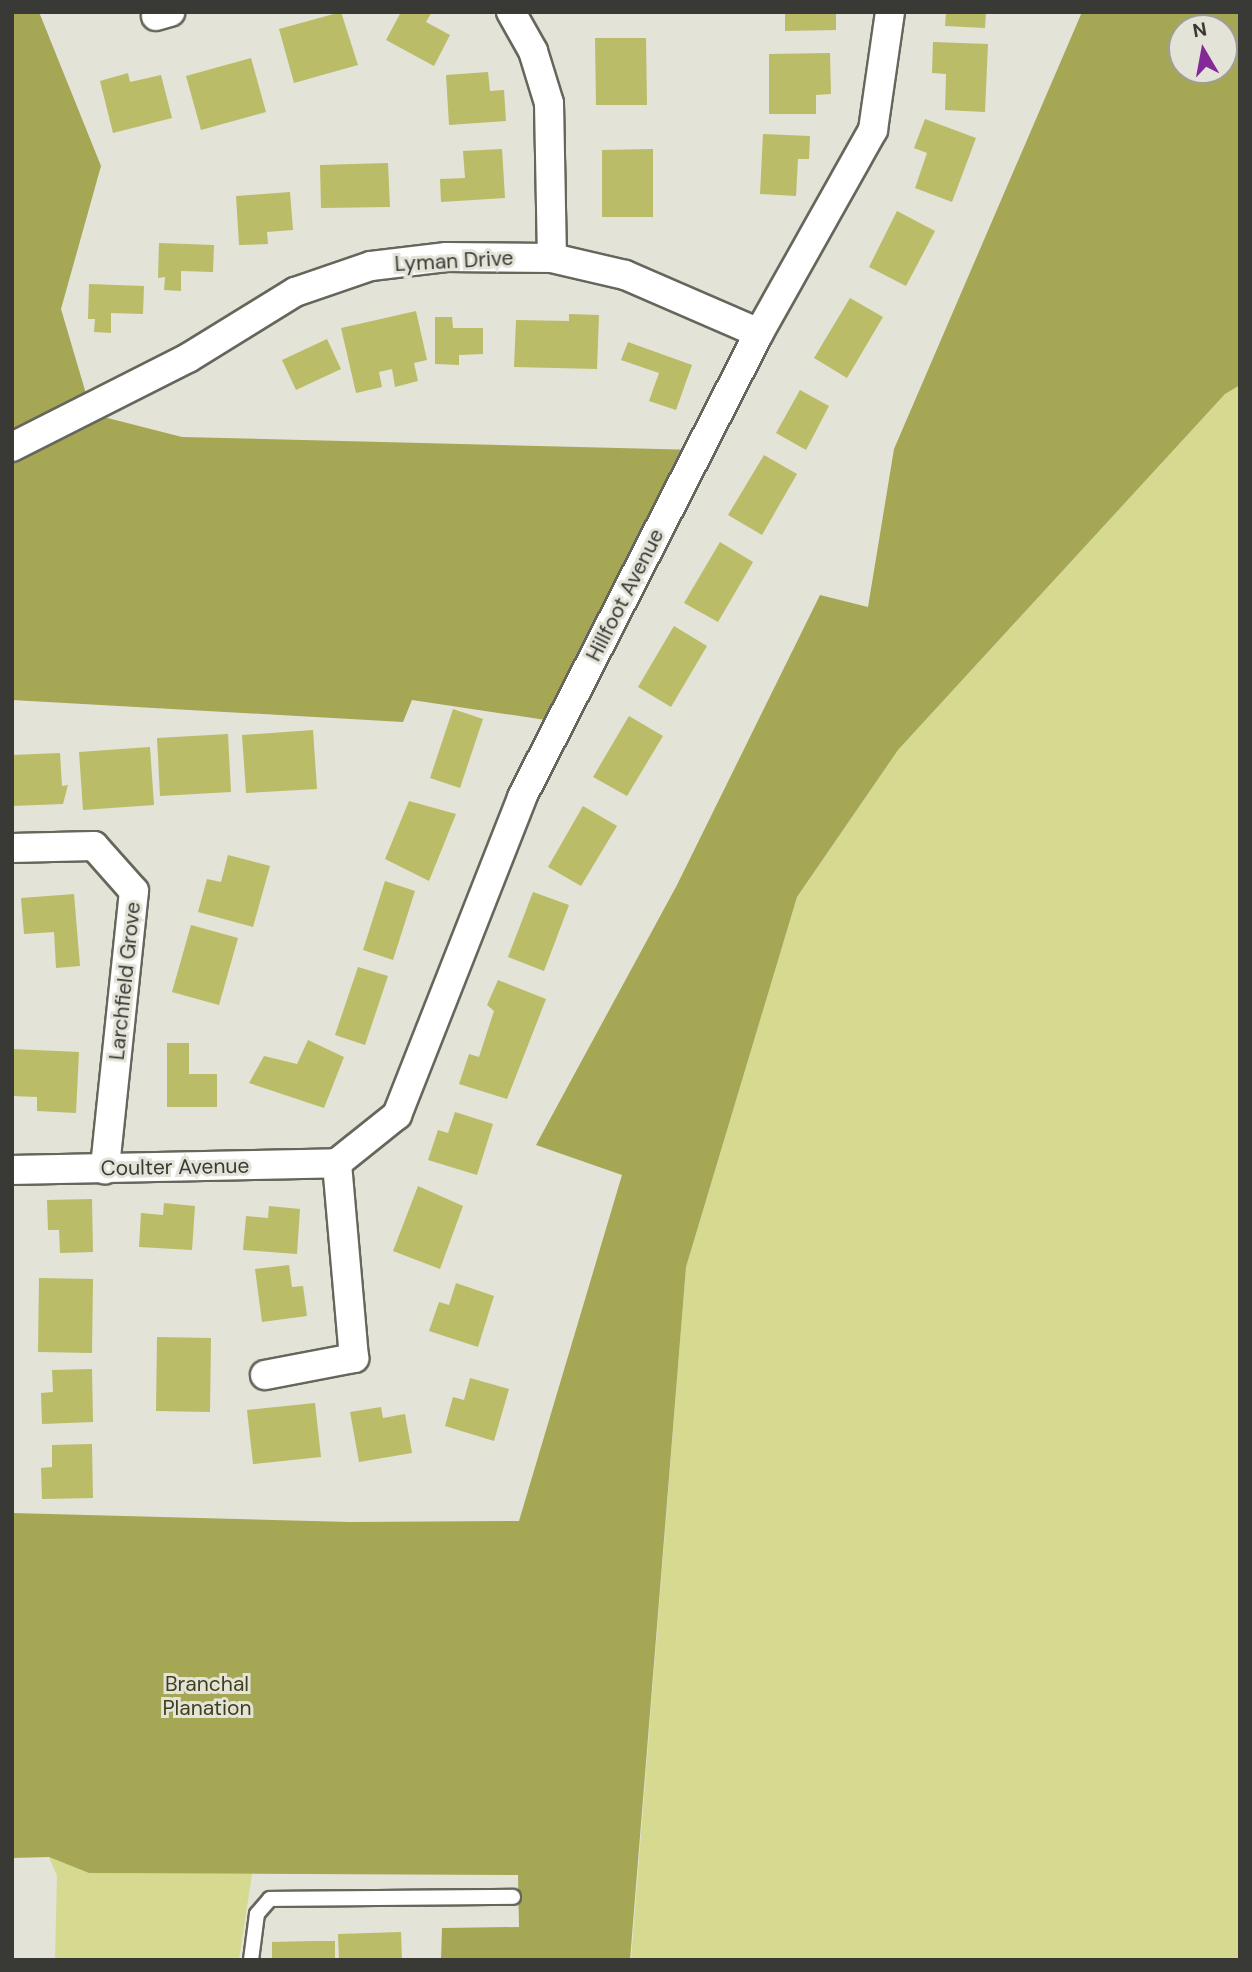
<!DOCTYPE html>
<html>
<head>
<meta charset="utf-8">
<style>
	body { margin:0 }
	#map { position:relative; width:1252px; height:1972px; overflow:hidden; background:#e3e3d8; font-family:"DM Sans",sans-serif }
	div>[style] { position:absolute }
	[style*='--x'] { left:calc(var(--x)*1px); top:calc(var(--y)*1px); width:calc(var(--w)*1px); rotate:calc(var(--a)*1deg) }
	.green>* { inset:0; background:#d6d990 }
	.forest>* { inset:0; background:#a5a754 }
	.building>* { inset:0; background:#babc68 }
	.roads { filter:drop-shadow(2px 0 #66665c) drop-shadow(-2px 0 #66665c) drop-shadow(0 2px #66665c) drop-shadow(0 -2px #66665c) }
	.lane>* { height:14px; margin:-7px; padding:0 7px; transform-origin:7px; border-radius:7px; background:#fff }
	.street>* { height:28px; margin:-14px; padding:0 14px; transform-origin:14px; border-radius:14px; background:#fff }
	span { translate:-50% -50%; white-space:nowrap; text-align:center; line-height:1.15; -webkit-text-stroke:6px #e3e3d8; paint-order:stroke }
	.street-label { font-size:21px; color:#393935 }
	.park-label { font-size:21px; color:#3f3f1b }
	.frame { position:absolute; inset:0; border:14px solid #393935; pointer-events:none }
	.north { position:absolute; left:1168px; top:14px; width:70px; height:70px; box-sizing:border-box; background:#e3e3d8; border:2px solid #9f9f97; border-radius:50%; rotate:350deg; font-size:19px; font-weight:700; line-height:28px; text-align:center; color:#393935 }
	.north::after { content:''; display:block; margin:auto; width:24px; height:32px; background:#832a97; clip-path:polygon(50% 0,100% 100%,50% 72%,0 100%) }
</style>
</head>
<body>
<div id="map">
	<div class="green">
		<i style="clip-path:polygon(1240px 385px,1240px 1960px,631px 1960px,686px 1267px,797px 897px,898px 750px,1225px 394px)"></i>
		<i style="clip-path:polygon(49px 1857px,89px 1873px,252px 1874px,239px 1960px,55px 1960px,57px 1876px)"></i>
	</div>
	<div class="forest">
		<i style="clip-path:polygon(12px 12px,39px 12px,101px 166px,61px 309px,92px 414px,182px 437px,699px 450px,559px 722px,412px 700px,403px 722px,12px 700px)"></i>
		<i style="clip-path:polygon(evenodd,1082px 12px,1240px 12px,1240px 385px,1225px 394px,898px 750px,797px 897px,686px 1267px,630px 1960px,441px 1960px,442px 1928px,519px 1927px,518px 1875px,89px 1873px,49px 1857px,12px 1858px,12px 1513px,350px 1522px,519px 1521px,622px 1175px,536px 1145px,677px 885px,820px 595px,868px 607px,894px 449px,1082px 12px,1182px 28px,1224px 28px,1224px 70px,1182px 70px,1182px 28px)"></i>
	</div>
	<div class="building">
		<i style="clip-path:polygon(341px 12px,358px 65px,294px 83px,279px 29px)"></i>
		<i style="clip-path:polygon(401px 12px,432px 12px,426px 22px,450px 35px,434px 66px,386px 40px)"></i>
		<i style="clip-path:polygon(785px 12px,836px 12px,836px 30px,785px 31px)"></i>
		<i style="clip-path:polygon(946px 12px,986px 12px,985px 28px,945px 26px)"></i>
		<i style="clip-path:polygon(595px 38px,646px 38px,647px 105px,596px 105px)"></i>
		<i style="clip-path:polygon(933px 42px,988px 44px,985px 112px,945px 110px,946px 74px,932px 73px)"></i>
		<i style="clip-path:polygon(830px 53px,831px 94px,816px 95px,816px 114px,769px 114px,769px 54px)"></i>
		<i style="clip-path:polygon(251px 58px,266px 112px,201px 130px,186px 76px)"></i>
		<i style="clip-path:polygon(488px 72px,490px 91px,504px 90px,506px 121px,449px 125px,446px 75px)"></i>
		<i style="clip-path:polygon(128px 73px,130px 82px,161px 75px,172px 118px,113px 133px,100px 81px)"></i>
		<i style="clip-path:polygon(925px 119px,976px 138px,952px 202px,915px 188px,927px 153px,914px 148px)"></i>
		<i style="clip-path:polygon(763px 134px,810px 136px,809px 159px,798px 159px,796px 196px,760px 194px)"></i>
		<i style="clip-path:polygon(502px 149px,505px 198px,441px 202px,440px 179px,465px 178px,463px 151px)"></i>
		<i style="clip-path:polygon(653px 149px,653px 217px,602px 217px,602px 150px)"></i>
		<i style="clip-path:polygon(388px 163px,390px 207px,321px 208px,320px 165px)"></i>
		<i style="clip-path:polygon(290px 192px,293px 230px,267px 232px,268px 244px,239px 245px,236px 196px)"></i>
		<i style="clip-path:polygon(897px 211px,935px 231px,906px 286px,869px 267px)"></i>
		<i style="clip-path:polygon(159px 243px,214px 245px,213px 272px,181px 271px,181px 291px,164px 290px,165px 277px,158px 278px)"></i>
		<i style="clip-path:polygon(89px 284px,144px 286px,143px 314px,111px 313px,111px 333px,94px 332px,95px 319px,88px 319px)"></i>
		<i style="clip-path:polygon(850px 298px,883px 317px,847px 378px,814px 358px)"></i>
		<i style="clip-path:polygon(416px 311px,427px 360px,414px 363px,418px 381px,395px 387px,392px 369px,379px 372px,382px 387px,356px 393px,341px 328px)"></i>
		<i style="clip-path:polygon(569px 314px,599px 315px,597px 369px,514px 367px,516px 320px,569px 321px)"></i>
		<i style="clip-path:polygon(435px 317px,452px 317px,453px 328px,483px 328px,483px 354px,459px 355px,459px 365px,435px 364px)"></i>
		<i style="clip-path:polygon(327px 339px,341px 369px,296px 390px,282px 360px)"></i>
		<i style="clip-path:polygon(628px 342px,692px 365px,676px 410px,649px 401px,659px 373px,621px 360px)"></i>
		<i style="clip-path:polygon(800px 390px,829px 406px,806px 450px,776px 433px)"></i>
		<i style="clip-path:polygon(764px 455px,797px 474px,762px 535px,728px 515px)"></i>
		<i style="clip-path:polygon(720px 542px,753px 562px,718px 622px,684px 603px)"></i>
		<i style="clip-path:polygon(674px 626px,707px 646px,671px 707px,638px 687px)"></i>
		<i style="clip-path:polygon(453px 709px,483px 719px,460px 788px,430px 778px)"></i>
		<i style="clip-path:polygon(629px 716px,663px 736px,627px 796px,593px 777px)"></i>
		<i style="clip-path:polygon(313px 730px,317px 789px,246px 793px,242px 735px)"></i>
		<i style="clip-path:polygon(228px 734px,231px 792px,160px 796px,157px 738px)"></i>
		<i style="clip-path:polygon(150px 747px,154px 805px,83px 810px,79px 752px)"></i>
		<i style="clip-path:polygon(60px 753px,62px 786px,68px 785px,63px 804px,12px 806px,12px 755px)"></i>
		<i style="clip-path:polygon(409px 801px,456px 814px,429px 881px,385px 859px)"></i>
		<i style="clip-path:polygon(583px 806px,617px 826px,581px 886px,548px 867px)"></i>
		<i style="clip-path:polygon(228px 855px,270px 866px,253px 927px,198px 912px,207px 879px,221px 882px)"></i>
		<i style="clip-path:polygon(385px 881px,415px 891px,393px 960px,363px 950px)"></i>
		<i style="clip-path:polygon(533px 892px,569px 905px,544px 971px,508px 957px)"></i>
		<i style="clip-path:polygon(74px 894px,80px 966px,56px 968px,54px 932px,24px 934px,21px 898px)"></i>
		<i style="clip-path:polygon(191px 925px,238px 938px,219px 1005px,172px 992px)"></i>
		<i style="clip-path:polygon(358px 967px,388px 976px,365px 1045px,335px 1035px)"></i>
		<i style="clip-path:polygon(498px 980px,546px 999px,507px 1099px,459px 1084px,469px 1054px,479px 1057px,494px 1011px,487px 1005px)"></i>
		<i style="clip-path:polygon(308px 1040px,344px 1057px,324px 1108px,249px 1083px,264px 1056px,297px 1064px)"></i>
		<i style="clip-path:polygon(167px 1043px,189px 1043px,189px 1074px,217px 1074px,217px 1107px,167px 1107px)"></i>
		<i style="clip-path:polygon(12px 1049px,79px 1052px,76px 1113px,37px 1111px,37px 1097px,12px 1096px)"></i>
		<i style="clip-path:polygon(455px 1112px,493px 1124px,477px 1175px,428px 1160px,438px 1130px,448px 1133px)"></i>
		<i style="clip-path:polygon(418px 1186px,463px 1206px,440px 1269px,393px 1251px)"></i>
		<i style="clip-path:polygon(92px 1199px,93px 1252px,60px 1253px,59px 1230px,48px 1230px,47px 1200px)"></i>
		<i style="clip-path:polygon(164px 1203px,195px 1206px,192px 1250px,139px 1247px,141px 1213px,163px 1215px)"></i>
		<i style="clip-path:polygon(269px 1206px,300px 1209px,297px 1254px,243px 1250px,246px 1216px,268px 1218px)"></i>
		<i style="clip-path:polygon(289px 1265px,292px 1287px,303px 1286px,307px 1316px,262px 1322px,255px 1269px)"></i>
		<i style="clip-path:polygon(39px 1278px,93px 1279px,92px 1353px,38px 1352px)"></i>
		<i style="clip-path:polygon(456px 1283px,494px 1296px,478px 1347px,429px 1331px,439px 1302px,449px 1305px)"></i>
		<i style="clip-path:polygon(157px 1337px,211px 1338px,210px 1412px,156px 1411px)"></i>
		<i style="clip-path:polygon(92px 1369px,93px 1422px,42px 1424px,41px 1393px,53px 1392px,52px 1370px)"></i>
		<i style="clip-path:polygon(470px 1378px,509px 1389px,494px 1441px,445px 1426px,453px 1397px,464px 1400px)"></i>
		<i style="clip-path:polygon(315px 1403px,321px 1457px,253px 1464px,247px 1410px)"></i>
		<i style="clip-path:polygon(381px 1407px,383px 1418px,405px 1414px,412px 1453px,359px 1462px,350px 1412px)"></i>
		<i style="clip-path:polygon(92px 1444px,93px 1498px,42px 1499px,41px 1468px,52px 1467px,52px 1445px)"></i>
		<i style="clip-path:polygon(401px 1932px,402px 1960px,339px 1960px,338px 1934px)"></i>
		<i style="clip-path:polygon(313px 1941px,335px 1941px,335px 1960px,272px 1960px,272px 1942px)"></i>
	</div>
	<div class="roads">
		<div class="lane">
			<i style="--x:251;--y:1960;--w:46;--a:-82.6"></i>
			<i style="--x:257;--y:1914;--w:20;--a:-49"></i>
			<i style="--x:270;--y:1899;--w:243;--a:-0.5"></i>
		</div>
		<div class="street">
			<i style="--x:511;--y:12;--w:45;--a:60.6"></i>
			<i style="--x:533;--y:51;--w:54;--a:72.9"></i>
			<i style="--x:549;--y:103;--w:155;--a:88.9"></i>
			<i style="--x:156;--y:16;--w:15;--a:-16"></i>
			<i style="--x:12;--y:447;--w:197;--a:-26.8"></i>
			<i style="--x:188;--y:358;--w:126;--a:-31.7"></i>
			<i style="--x:295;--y:292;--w:80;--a:-18.9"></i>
			<i style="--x:371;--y:266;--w:76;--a:-6.8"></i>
			<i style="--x:446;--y:257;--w:106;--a:0.5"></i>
			<i style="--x:552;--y:258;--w:75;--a:13.1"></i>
			<i style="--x:625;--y:275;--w:146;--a:23.4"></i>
			<i style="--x:12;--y:848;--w:82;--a:-1.4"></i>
			<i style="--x:94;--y:846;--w:60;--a:48.4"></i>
			<i style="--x:134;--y:891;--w:280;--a:96"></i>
			<i style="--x:337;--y:1163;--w:77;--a:-38.7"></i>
			<i style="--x:397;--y:1115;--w:342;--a:-68.5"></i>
			<i style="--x:522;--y:797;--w:521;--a:-62.94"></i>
			<i style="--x:759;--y:333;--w:233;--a:-60.7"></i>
			<i style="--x:873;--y:130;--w:119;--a:-81.8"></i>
			<i style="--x:12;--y:1170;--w:325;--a:-1.2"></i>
			<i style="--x:265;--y:1375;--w:91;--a:-10.8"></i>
			<i style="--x:354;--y:1358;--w:196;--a:-95"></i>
		</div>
	</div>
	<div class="street-label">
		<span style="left:454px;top:261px;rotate:-3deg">Lyman Drive</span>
		<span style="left:625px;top:595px;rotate:-63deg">Hillfoot Avenue</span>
		<span style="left:125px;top:981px;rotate:-84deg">Larchfield Grove</span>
		<span style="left:175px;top:1167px;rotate:-1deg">Coulter Avenue</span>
	</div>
	<div class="park-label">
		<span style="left:207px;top:1696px">Branchal<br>Planation</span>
	</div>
	<div class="frame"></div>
	<div class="north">N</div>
</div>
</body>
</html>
